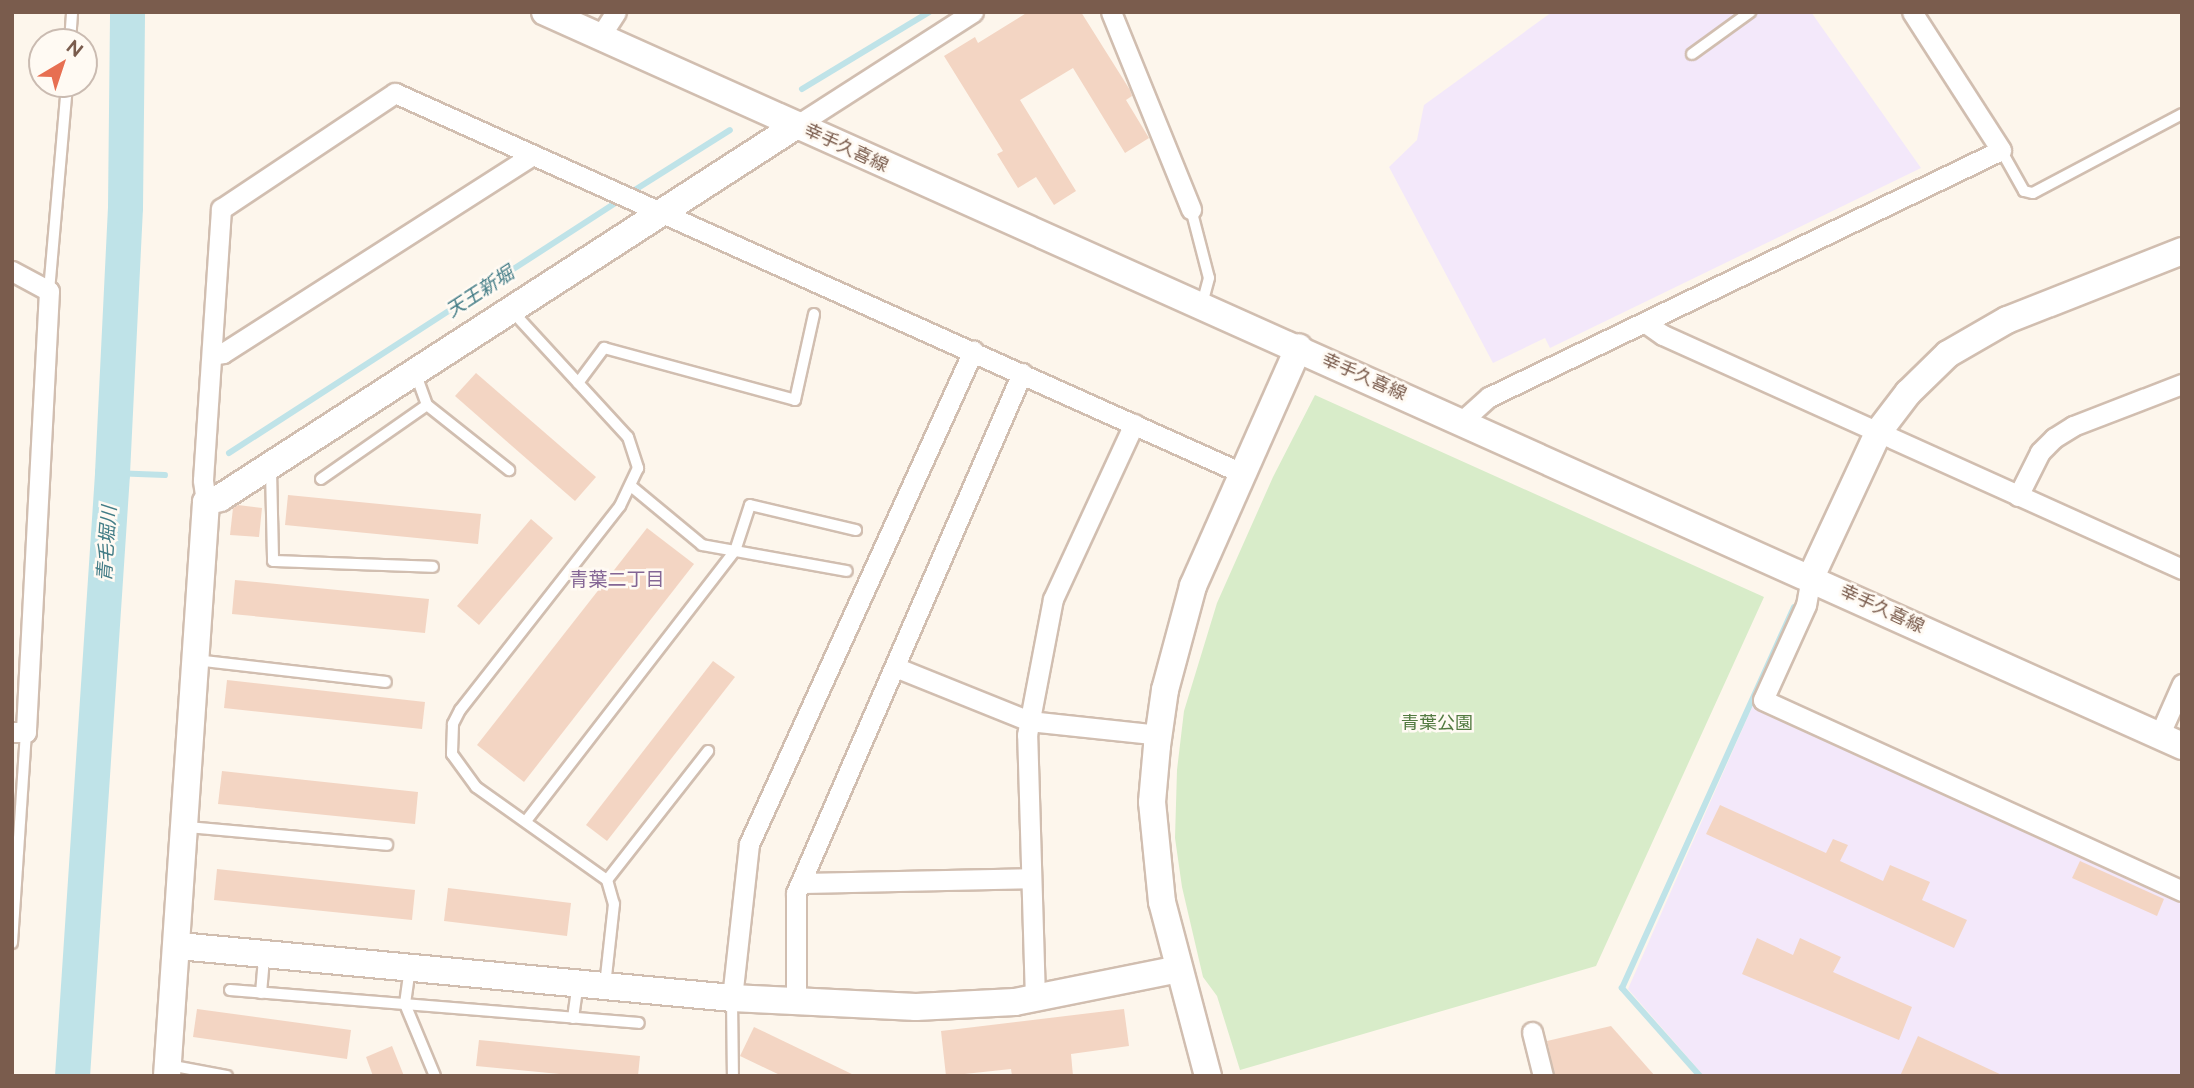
<!DOCTYPE html>
<html>
<head>
<meta charset="utf-8">
<style>
	body { margin:0 }
	#map { position:relative; width:2194px; height:1088px; overflow:hidden; background:#fdf6ec; font-family:Raleway,"Noto Sans JP",sans-serif }
	div>[style] { position:absolute }
	[style*='--x'] { left:calc(var(--x)*1px); top:calc(var(--y)*1px); width:calc(var(--w)*1px); rotate:calc(var(--a)*1deg) }
	.education>* { inset:0; background:#f3e8fa }
	.green>* { inset:0; background:#d8ecc9 }
	.stream>* { height:6px; margin:-3px; padding:0 3px; transform-origin:3px; border-radius:3px; background:#bfe3e8 }
	.river>* { height:35px; margin:-17.5px; padding:0 17.5px; transform-origin:17.5px; border-radius:17.5px; background:#bfe3e8 }
	.building>* { inset:0; background:#f3d5c3 }
	.roads { filter:drop-shadow(2px 0 #d1beb0) drop-shadow(-2px 0 #d1beb0) drop-shadow(0 2px #d1beb0) drop-shadow(0 -2px #d1beb0) }
	.lane>* { height:10px; margin:-5px; padding:0 5px; transform-origin:5px; border-radius:5px; background:#fff }
	.street>* { height:19px; margin:-9.5px; padding:0 9.5px; transform-origin:9.5px; border-radius:9.5px; background:#fff }
	.secondary>* { height:26px; margin:-13px; padding:0 13px; transform-origin:13px; border-radius:13px; background:#fff }
	span { translate:-50% -50%; white-space:nowrap; text-align:center; line-height:1.15; -webkit-text-stroke:5px #fffaf3; paint-order:stroke }
	.street-label { font-size:18px; color:#7a5c4d }
	.park-label { font-size:18px; color:#537a41 }
	.water-label { font-size:19px; color:#437c86; font-style:italic }
	.neighbourhood-label { font-size:19px; color:#846695 }
	.frame { position:absolute; inset:0; border:14px solid #7a5c4d; pointer-events:none }
	.north { position:absolute; left:28px; top:28px; width:70px; height:70px; box-sizing:border-box; background:#fffaf3; border:2px solid #cabbb1; border-radius:50%; rotate:39deg; font-size:19px; font-weight:700; line-height:28px; text-align:center; color:#7a5c4d }
	.north::after { content:''; display:block; margin:auto; width:24px; height:32px; background:#e76f51; clip-path:polygon(50% 0,100% 100%,50% 72%,0 100%) }
</style>
</head>
<body>
<div id="map">
	<div class="education">
		<i style="clip-path:polygon(1552px 12px,1811px 12px,1921px 168px,1550px 348px,1545px 338px,1493px 363px,1389px 167px,1417px 140px,1424px 105px)"></i>
		<i style="clip-path:polygon(1753px 705px,2182px 897px,2182px 1076px,1704px 1076px,1628px 989px)"></i>
	</div>
	<div class="green">
		<i style="clip-path:polygon(1315px 395px,1764px 597px,1596px 966px,1240px 1070px,1217px 996px,1203px 977px,1182px 887px,1175px 838px,1177px 770px,1184px 711px,1217px 603px,1273px 477px)"></i>
	</div>
	<div class="stream">
		<i style="--x:802;--y:89;--w:149;--a:-31.2"></i>
		<i style="--x:630;--y:193;--w:118;--a:-32.2"></i>
		<i style="--x:229;--y:453;--w:467;--a:-32.9"></i>
		<i style="--x:112;--y:473;--w:53;--a:2.2"></i>
		<i style="--x:1700;--y:1076;--w:118;--a:-131.6"></i>
		<i style="--x:1622;--y:988;--w:418;--a:-65.7"></i>
	</div>
	<div class="river">
		<i style="--x:72;--y:1076;--w:604;--a:-86.2"></i>
		<i style="--x:112;--y:473;--w:266;--a:-87.2"></i>
		<i style="--x:125;--y:207;--w:195;--a:-89.4"></i>
	</div>
	<div class="building">
		<i style="clip-path:polygon(1028px 12px,1081px 12px,1130px 90px,1132px 96px,1126px 100px,1149px 138px,1125px 153px,1073px 68px,1020px 100px,1076px 191px,1054px 205px,1036px 177px,1018px 188px,997px 154px,1003px 151px,944px 56px,975px 37px,978px 43px)"></i>
		<i style="clip-path:polygon(476px 373px,596px 477px,575px 501px,455px 396px)"></i>
		<i style="clip-path:polygon(288px 495px,481px 514px,478px 544px,285px 525px)"></i>
		<i style="clip-path:polygon(238px 505px,262px 508px,259px 537px,230px 535px,233px 508px)"></i>
		<i style="clip-path:polygon(531px 519px,553px 538px,479px 625px,457px 606px)"></i>
		<i style="clip-path:polygon(647px 528px,694px 564px,524px 782px,477px 745px)"></i>
		<i style="clip-path:polygon(235px 580px,429px 599px,425px 633px,232px 614px)"></i>
		<i style="clip-path:polygon(713px 661px,735px 677px,607px 841px,586px 825px)"></i>
		<i style="clip-path:polygon(227px 680px,425px 702px,422px 729px,224px 708px)"></i>
		<i style="clip-path:polygon(222px 771px,418px 792px,415px 824px,218px 804px)"></i>
		<i style="clip-path:polygon(1720px 805px,1826px 853px,1833px 839px,1848px 845px,1840px 861px,1883px 881px,1890px 865px,1930px 882px,1922px 900px,1967px 920px,1954px 948px,1706px 834px)"></i>
		<i style="clip-path:polygon(2080px 861px,2164px 899px,2157px 916px,2072px 878px)"></i>
		<i style="clip-path:polygon(217px 869px,415px 890px,412px 920px,214px 900px)"></i>
		<i style="clip-path:polygon(448px 888px,571px 903px,567px 936px,444px 921px)"></i>
		<i style="clip-path:polygon(1757px 938px,1793px 955px,1800px 938px,1841px 957px,1833px 972px,1912px 1007px,1899px 1040px,1742px 974px)"></i>
		<i style="clip-path:polygon(197px 1009px,351px 1030px,347px 1059px,193px 1037px)"></i>
		<i style="clip-path:polygon(1124px 1009px,1129px 1046px,1071px 1054px,1073px 1076px,1012px 1076px,1011px 1069px,946px 1076px,941px 1031px)"></i>
		<i style="clip-path:polygon(1611px 1026px,1655px 1076px,1555px 1076px,1547px 1041px)"></i>
		<i style="clip-path:polygon(754px 1027px,856px 1076px,782px 1076px,740px 1056px)"></i>
		<i style="clip-path:polygon(1918px 1036px,2004px 1076px,1900px 1076px)"></i>
		<i style="clip-path:polygon(479px 1040px,640px 1056px,638px 1076px,580px 1076px,476px 1066px)"></i>
		<i style="clip-path:polygon(392px 1046px,404px 1076px,373px 1076px,366px 1057px)"></i>
	</div>
	<div class="roads">
		<div class="lane">
			<i style="--x:70;--y:42;--w:30;--a:-86"></i>
			<i style="--x:1692;--y:54;--w:72;--a:-35.9"></i>
			<i style="--x:2001;--y:150;--w:47;--a:60.7"></i>
			<i style="--x:2024;--y:191;--w:9;--a:13"></i>
			<i style="--x:2033;--y:193;--w:169;--a:-27.9"></i>
			<i style="--x:1191;--y:209;--w:71;--a:75.4"></i>
			<i style="--x:1209;--y:278;--w:28;--a:105"></i>
			<i style="--x:49;--y:291;--w:208;--a:-85"></i>
			<i style="--x:512;--y:311;--w:171;--a:47.4"></i>
			<i style="--x:628;--y:437;--w:33;--a:72"></i>
			<i style="--x:638;--y:468;--w:42;--a:115.3"></i>
			<i style="--x:620;--y:506;--w:259;--a:128.1"></i>
			<i style="--x:460;--y:710;--w:16;--a:117"></i>
			<i style="--x:453;--y:724;--w:30;--a:92"></i>
			<i style="--x:452;--y:754;--w:41;--a:54"></i>
			<i style="--x:476;--y:787;--w:161;--a:35.4"></i>
			<i style="--x:607;--y:880;--w:25;--a:74"></i>
			<i style="--x:614;--y:904;--w:81;--a:96.3"></i>
			<i style="--x:415;--y:372;--w:35;--a:70"></i>
			<i style="--x:427;--y:405;--w:105;--a:38.4"></i>
			<i style="--x:578;--y:383;--w:44;--a:-53.4"></i>
			<i style="--x:604;--y:348;--w:198;--a:15.2"></i>
			<i style="--x:795;--y:400;--w:88;--a:-77.5"></i>
			<i style="--x:271;--y:470;--w:91;--a:88.7"></i>
			<i style="--x:273;--y:561;--w:160;--a:2.1"></i>
			<i style="--x:321;--y:479;--w:129;--a:-34.9"></i>
			<i style="--x:631;--y:486;--w:92;--a:39.7"></i>
			<i style="--x:702;--y:545;--w:147;--a:10.2"></i>
			<i style="--x:196;--y:660;--w:191;--a:6.6"></i>
			<i style="--x:526;--y:821;--w:341;--a:-52.3"></i>
			<i style="--x:735;--y:551;--w:48;--a:-71.9"></i>
			<i style="--x:750;--y:505;--w:109;--a:13.3"></i>
			<i style="--x:187;--y:827;--w:201;--a:5.1"></i>
			<i style="--x:607;--y:880;--w:164;--a:-51.9"></i>
			<i style="--x:12;--y:943;--w:211;--a:-86.2"></i>
			<i style="--x:410;--y:968;--w:36;--a:98"></i>
			<i style="--x:405;--y:1004;--w:78;--a:67.4"></i>
			<i style="--x:230;--y:990;--w:410;--a:4.6"></i>
			<i style="--x:261;--y:993;--w:38;--a:-85"></i>
			<i style="--x:732;--y:999;--w:77;--a:89.3"></i>
			<i style="--x:573;--y:1018;--w:35;--a:-82"></i>
			<i style="--x:169;--y:1065;--w:59;--a:10.7"></i>
		</div>
		<div class="street">
			<i style="--x:1111;--y:12;--w:213;--a:67.9"></i>
			<i style="--x:599;--y:38;--w:31;--a:-57"></i>
			<i style="--x:797;--y:125;--w:209;--a:-32.7"></i>
			<i style="--x:12;--y:271;--w:42;--a:28.4"></i>
			<i style="--x:49;--y:291;--w:442;--a:93"></i>
			<i style="--x:26;--y:732;--w:14;--a:180"></i>
			<i style="--x:1647;--y:324;--w:19;--a:35"></i>
			<i style="--x:1663;--y:335;--w:569;--a:24.27"></i>
			<i style="--x:212;--y:355;--w:11;--a:-10"></i>
			<i style="--x:223;--y:353;--w:368;--a:-32.6"></i>
			<i style="--x:1462;--y:421;--w:36;--a:-42"></i>
			<i style="--x:1489;--y:397;--w:568;--a:-25.75"></i>
			<i style="--x:2001;--y:150;--w:164;--a:-122.8"></i>
			<i style="--x:2018;--y:496;--w:49;--a:-63.4"></i>
			<i style="--x:2040;--y:452;--w:20;--a:-45"></i>
			<i style="--x:2054;--y:438;--w:22;--a:-32"></i>
			<i style="--x:2073;--y:426;--w:117;--a:-21.1"></i>
			<i style="--x:206;--y:502;--w:22;--a:-98"></i>
			<i style="--x:203;--y:480;--w:272;--a:-86.2"></i>
			<i style="--x:221;--y:209;--w:209;--a:-33.7"></i>
			<i style="--x:395;--y:93;--w:931;--a:24.17"></i>
			<i style="--x:1811;--y:577;--w:28;--a:100"></i>
			<i style="--x:1806;--y:605;--w:104;--a:114.4"></i>
			<i style="--x:1763;--y:700;--w:460;--a:24.5"></i>
			<i style="--x:895;--y:667;--w:144;--a:21.9"></i>
			<i style="--x:1029;--y:721;--w:131;--a:6.1"></i>
			<i style="--x:2159;--y:736;--w:57;--a:-66.1"></i>
			<i style="--x:801;--y:883;--w:230;--a:-1.2"></i>
			<i style="--x:732;--y:998;--w:155;--a:-83.7"></i>
			<i style="--x:749;--y:844;--w:542;--a:-65.56"></i>
			<i style="--x:1035;--y:999;--w:264;--a:-91.7"></i>
			<i style="--x:1027;--y:735;--w:138;--a:-79.2"></i>
			<i style="--x:1053;--y:599;--w:193;--a:-65.2"></i>
			<i style="--x:796;--y:1001;--w:108;--a:-90"></i>
			<i style="--x:796;--y:893;--w:567;--a:-66.51"></i>
			<i style="--x:1532;--y:1032;--w:45;--a:76"></i>
		</div>
		<div class="secondary">
			<i style="--x:545;--y:12;--w:1794;--a:24.15"></i>
			<i style="--x:1811;--y:577;--w:161;--a:-65"></i>
			<i style="--x:1879;--y:431;--w:48;--a:-52.7"></i>
			<i style="--x:1908;--y:393;--w:56;--a:-44.3"></i>
			<i style="--x:1948;--y:354;--w:68;--a:-30"></i>
			<i style="--x:2007;--y:320;--w:188;--a:-21.5"></i>
			<i style="--x:179;--y:946;--w:555;--a:5.37"></i>
			<i style="--x:732;--y:998;--w:184;--a:2.8"></i>
			<i style="--x:916;--y:1007;--w:99;--a:-2.9"></i>
			<i style="--x:1015;--y:1002;--w:166;--a:-11.4"></i>
			<i style="--x:167;--y:1076;--w:575;--a:-86.11"></i>
			<i style="--x:206;--y:502;--w:15;--a:-16"></i>
			<i style="--x:220;--y:498;--w:687;--a:-32.88"></i>
			<i style="--x:1208;--y:1076;--w:180;--a:-104.8"></i>
			<i style="--x:1162;--y:902;--w:100;--a:-95.7"></i>
			<i style="--x:1152;--y:802;--w:56;--a:-84.9"></i>
			<i style="--x:1157;--y:746;--w:57;--a:-81.9"></i>
			<i style="--x:1165;--y:690;--w:108;--a:-74.9"></i>
			<i style="--x:1193;--y:586;--w:261;--a:-66.1"></i>
		</div>
	</div>
	<div class="street-label">
		<span style="left:846px;top:148px;rotate:25deg">幸手久喜線</span>
		<span style="left:1364px;top:377px;rotate:24deg">幸手久喜線</span>
		<span style="left:1882px;top:609px;rotate:25deg">幸手久喜線</span>
	</div>
	<div class="park-label">
		<span style="left:1437px;top:723px">青葉公園</span>
	</div>
	<div class="water-label">
		<span style="left:480px;top:292px;rotate:-33deg">天王新堀</span>
		<span style="left:107px;top:544px;rotate:-86deg">青毛堀川</span>
	</div>
	<div class="neighbourhood-label">
		<span style="left:617px;top:580px">青葉二丁目</span>
	</div>
	<div class="frame"></div>
	<div class="north">N</div>
</div>
</body>
</html>
